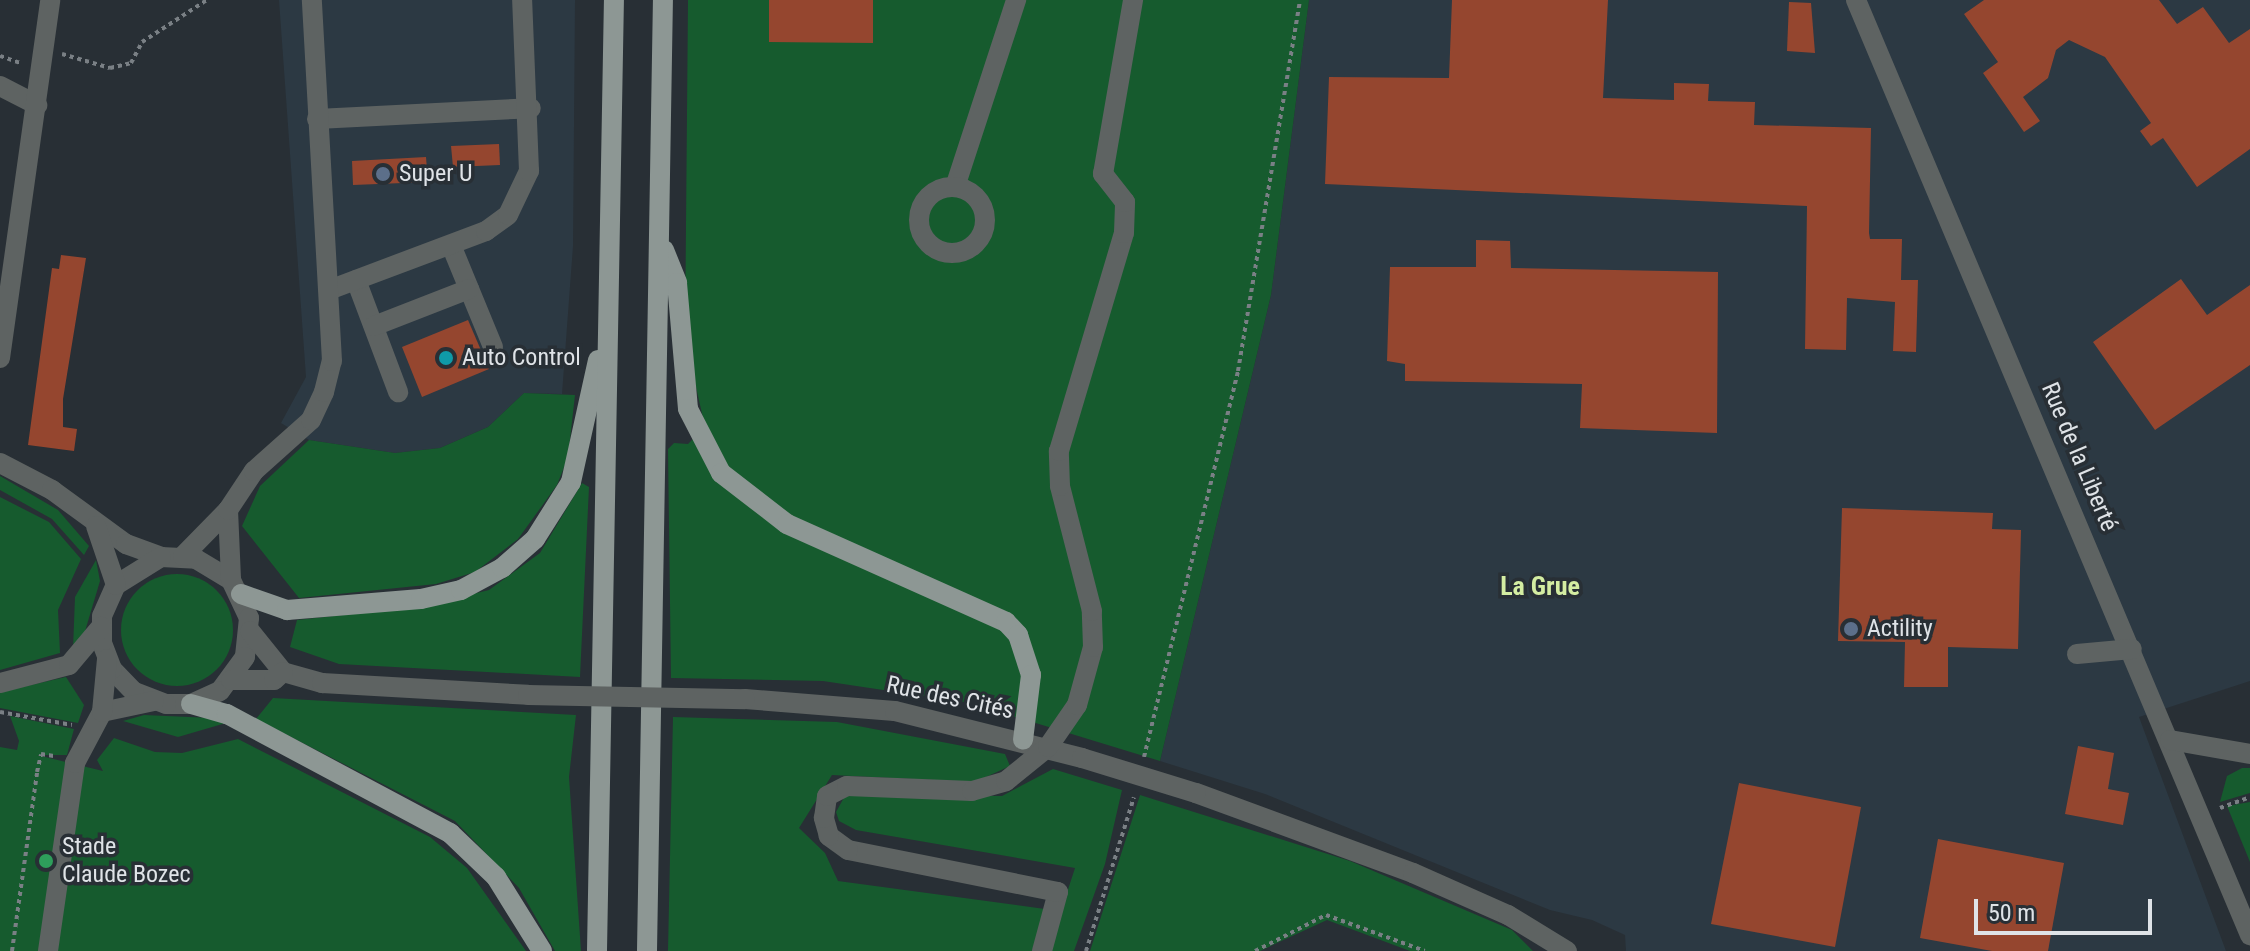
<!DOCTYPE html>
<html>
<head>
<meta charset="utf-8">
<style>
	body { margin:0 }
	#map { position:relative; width:2250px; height:951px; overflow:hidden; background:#282f35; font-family:"Roboto Condensed",sans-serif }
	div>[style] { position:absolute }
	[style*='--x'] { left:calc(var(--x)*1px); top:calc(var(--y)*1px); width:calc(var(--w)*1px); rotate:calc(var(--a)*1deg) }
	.built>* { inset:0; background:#2c3943 }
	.green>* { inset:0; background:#165b2e }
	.round { border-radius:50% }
	.building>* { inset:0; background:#95462f }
	.path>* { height:4px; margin-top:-2px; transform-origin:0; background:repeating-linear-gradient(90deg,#7a8085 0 4px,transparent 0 8px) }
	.minor>* { height:20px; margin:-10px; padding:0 10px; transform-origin:10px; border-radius:10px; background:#5e6362 }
	.minor>.ring { margin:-10px; padding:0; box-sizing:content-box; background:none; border:20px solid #5e6362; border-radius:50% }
	.major>* { height:20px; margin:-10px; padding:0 10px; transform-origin:10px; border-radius:10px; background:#8d9794 }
	.minor-bridge>* { height:20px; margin:-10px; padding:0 10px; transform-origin:10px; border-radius:10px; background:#5e6362 }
	.dots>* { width:22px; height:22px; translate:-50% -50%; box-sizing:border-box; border:4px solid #282f35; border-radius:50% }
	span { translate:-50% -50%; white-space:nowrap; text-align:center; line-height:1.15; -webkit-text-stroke:7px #282f35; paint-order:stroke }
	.poi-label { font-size:24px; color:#dfe3e7 }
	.left { translate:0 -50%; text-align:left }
	.street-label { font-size:24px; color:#dfe3e7 }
	.neighbourhood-label { font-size:26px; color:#d4eda2; font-weight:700 }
	.scale { position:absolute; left:1974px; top:899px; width:178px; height:36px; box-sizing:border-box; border:4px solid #dfe3e7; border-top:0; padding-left:10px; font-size:24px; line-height:28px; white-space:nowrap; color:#dfe3e7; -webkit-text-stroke:6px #282f35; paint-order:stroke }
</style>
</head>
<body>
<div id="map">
	<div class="built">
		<i style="clip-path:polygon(279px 0,575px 0,573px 246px,562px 394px,524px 393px,488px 427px,440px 448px,395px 453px,309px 440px,281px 423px,306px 377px)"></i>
		<i style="clip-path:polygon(1309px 0,2250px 0,2250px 681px,2139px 717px,2226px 951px,1626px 951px,1625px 935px,1592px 920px,1550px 910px,1265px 794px,1160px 761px,1271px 295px)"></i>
	</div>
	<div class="green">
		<i style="clip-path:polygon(688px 0,1309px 0,1271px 295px,1160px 761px,970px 703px,823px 681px,671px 678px,668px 449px,674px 443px,688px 444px,705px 427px,685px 338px)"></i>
		<i style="clip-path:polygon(524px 393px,575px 395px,568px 457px,557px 485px,518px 539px,475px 572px,436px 584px,299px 598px,242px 526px,260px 486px,309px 440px,395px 453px,440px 448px,488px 427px)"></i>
		<i style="clip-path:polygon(0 476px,58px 510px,89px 546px,84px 555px,52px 519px,0 490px)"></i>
		<i style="clip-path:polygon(582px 483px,589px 487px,580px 677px,339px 664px,290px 647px,297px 620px,419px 607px,489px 590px,540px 553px)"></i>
		<i style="clip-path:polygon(0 497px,49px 522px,81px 559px,58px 610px,60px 653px,0 670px)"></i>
		<i style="clip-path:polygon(96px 560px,100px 581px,83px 638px,73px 649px,75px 597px)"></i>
		<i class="round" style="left:121px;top:574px;width:112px;height:112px"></i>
		<i style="clip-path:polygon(66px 677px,84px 705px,78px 723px,0 708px,0 692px)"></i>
		<i style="clip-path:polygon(273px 698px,576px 715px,569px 777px,581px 951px,555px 951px,519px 888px,455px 821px,256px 719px)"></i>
		<i style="clip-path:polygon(144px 715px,212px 718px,226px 723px,178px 737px,123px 721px)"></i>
		<i style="clip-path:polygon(10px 716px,74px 729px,67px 755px,37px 755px,103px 771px,97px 760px,114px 738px,155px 752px,182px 753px,238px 739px,430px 837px,467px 868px,526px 951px,0 951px,0 747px,17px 750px,19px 741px)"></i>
		<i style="clip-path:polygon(673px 717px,837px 722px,1005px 754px,1010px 766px,975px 782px,832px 775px,799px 828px,825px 853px,838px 881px,1045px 909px,1032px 951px,668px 951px)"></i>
		<i style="clip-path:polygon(2242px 768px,2250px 768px,2250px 793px,2220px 802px,2227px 776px)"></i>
		<i style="clip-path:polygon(1053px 769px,1122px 790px,1105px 864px,1074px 951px,1048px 951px,1075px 868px,856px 830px,839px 821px,836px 812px,846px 794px,1002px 796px)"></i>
		<i style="clip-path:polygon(1140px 795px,1350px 861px,1512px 930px,1533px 951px,1410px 951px,1327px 920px,1260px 951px,1090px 951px)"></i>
		<i style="clip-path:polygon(2250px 802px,2250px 862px,2227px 806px)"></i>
	</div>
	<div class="building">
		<i style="clip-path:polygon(769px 0,873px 0,873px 43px,769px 42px)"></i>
		<i style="clip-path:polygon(1452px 0,1608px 0,1603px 98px,1674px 100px,1674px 83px,1709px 84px,1708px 101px,1755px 102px,1754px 125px,1871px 128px,1869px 233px,1870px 239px,1902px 239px,1901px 280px,1918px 280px,1916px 352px,1893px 351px,1895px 302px,1847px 298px,1846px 350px,1805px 349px,1807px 206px,1325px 184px,1329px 77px,1449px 78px)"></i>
		<i style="clip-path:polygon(1984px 0,2159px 0,2177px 24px,2203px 7px,2229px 43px,2250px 29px,2250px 149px,2197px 187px,2163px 138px,2151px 146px,2140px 131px,2151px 123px,2105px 57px,2069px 40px,2056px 50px,2048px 78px,2023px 97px,2040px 121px,2024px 132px,1983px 73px,1998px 62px,1964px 14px)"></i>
		<i style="clip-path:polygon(1789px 2px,1811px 3px,1815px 53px,1787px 51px)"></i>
		<i style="clip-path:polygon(499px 144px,500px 165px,453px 167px,451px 146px)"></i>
		<i style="clip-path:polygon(426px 157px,428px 182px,353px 185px,352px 161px)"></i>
		<i style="clip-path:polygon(1476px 240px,1510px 241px,1511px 268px,1718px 272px,1717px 433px,1580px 428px,1582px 384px,1405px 381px,1405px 364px,1387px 361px,1390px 267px,1476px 267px)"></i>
		<i style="clip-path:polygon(61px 255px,86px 258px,63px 399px,63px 427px,77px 429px,74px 451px,28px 445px,52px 268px,59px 269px)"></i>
		<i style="clip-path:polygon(2181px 279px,2207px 315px,2250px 285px,2250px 365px,2155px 430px,2093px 342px)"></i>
		<i style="clip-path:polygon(468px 320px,489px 369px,422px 397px,402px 347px)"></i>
		<i style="clip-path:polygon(1842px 508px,1993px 513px,1992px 529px,2021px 530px,2018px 649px,1948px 647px,1948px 687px,1904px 687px,1905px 642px,1838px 641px)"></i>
		<i style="clip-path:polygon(2078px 746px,2114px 753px,2108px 789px,2129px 793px,2123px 825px,2065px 814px)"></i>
		<i style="clip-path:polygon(1739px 783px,1861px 807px,1835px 947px,1711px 924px)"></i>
		<i style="clip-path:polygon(1938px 839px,2064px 863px,2048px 951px,1992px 951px,1920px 938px)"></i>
	</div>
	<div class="path">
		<i style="--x:62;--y:54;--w:50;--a:16.3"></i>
		<i style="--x:110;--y:68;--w:22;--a:-13"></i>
		<i style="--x:131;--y:63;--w:24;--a:-62"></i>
		<i style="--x:142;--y:42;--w:77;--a:-32.9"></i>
		<i style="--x:0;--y:56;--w:21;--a:19"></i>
		<i style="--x:0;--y:712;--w:73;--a:10.2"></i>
		<i style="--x:1144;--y:757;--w:397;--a:-76.3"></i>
		<i style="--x:1238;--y:371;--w:376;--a:-80.5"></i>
		<i style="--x:2220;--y:808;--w:32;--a:-20"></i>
		<i style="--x:12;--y:951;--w:181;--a:-82"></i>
		<i style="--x:37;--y:772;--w:18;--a:-77"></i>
		<i style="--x:41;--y:754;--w:13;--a:9"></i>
		<i style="--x:1086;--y:951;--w:161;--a:-72.7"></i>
		<i style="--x:1255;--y:951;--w:80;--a:-26.9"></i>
		<i style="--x:1326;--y:915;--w:105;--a:20"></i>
	</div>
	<div class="minor">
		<i style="--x:1856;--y:0;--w:1015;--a:67.15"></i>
		<i style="--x:0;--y:86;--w:42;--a:27.2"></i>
		<i style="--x:317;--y:119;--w:214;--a:-2.9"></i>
		<i style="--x:955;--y:187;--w:197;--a:-71.9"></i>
		<i class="ring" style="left:919px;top:187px;width:46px;height:46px"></i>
		<i style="--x:451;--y:245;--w:110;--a:67.6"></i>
		<i style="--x:356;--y:280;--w:120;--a:69.4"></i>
		<i style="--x:329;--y:290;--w:168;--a:-20.6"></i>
		<i style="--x:486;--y:231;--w:27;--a:-36"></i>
		<i style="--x:508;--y:215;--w:49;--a:-64.5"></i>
		<i style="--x:529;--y:171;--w:171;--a:-92.3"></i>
		<i style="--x:374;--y:326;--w:102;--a:-21.3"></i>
		<i style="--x:0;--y:358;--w:361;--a:-82"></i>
		<i style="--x:0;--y:463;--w:59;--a:27.4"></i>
		<i style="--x:52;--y:490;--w:92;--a:36.1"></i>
		<i style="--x:126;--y:544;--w:37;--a:20"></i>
		<i style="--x:161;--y:557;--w:35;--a:3"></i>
		<i style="--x:196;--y:559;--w:41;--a:31"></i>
		<i style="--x:231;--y:580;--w:42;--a:64.7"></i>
		<i style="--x:249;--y:618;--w:39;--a:96"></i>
		<i style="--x:245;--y:657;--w:42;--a:126.3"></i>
		<i style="--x:220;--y:691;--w:32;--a:156"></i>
		<i style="--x:191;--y:704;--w:25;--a:180"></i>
		<i style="--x:166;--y:704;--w:34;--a:-159"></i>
		<i style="--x:134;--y:692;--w:32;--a:-134"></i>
		<i style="--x:112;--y:669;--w:28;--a:-111"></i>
		<i style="--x:102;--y:643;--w:27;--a:-90"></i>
		<i style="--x:102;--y:616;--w:34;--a:-66"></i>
		<i style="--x:116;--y:585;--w:53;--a:-31.9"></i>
		<i style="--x:228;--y:510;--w:70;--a:87.5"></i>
		<i style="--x:96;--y:526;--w:62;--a:71.3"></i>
		<i style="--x:183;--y:556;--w:64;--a:-45.6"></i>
		<i style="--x:228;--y:510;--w:47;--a:-56.3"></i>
		<i style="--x:254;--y:471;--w:76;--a:-41.8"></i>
		<i style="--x:311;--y:420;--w:31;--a:-65"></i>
		<i style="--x:324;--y:392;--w:32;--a:-76"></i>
		<i style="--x:332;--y:361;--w:362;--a:-93.2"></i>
		<i style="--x:250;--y:631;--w:53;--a:51.2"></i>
		<i style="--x:2077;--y:654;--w:55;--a:-5.2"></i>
		<i style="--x:283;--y:672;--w:41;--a:15.8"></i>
		<i style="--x:322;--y:683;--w:206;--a:3.3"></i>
		<i style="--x:231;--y:680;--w:43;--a:0"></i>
		<i style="--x:274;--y:680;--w:12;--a:-42"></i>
		<i style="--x:0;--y:683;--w:71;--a:-14.6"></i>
		<i style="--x:69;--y:665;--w:50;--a:-49.9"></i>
		<i style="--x:745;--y:699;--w:150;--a:4.6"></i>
		<i style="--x:895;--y:711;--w:193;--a:14.1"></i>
		<i style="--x:102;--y:712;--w:53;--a:-11.9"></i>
		<i style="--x:2170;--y:740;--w:81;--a:9.9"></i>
		<i style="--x:1196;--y:793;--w:231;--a:20.2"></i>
		<i style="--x:1413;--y:873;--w:104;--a:23.9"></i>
		<i style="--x:1508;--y:915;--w:69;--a:31.4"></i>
		<i style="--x:48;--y:951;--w:190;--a:-81.8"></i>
		<i style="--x:75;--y:763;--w:58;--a:-62.1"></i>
		<i style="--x:102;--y:712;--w:53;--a:-84.6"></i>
		<i style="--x:1042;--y:951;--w:61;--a:-74.8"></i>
		<i style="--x:1058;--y:892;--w:214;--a:-168.7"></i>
		<i style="--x:848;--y:850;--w:24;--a:-144"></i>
		<i style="--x:829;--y:836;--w:19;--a:-106"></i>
		<i style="--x:824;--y:818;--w:22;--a:-82"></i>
		<i style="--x:827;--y:796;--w:22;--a:-27"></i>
		<i style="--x:847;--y:786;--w:125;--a:2.3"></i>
		<i style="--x:972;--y:791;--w:35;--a:-16"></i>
		<i style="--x:1006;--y:781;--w:54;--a:-39"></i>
		<i style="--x:1048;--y:747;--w:51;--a:-55.4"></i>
		<i style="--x:1077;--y:705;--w:60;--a:-74.6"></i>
		<i style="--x:1093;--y:647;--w:36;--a:-92"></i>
		<i style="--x:1092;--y:611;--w:129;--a:-104.4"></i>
		<i style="--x:1060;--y:486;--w:35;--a:-92"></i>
		<i style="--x:1059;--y:451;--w:227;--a:-73.4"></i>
		<i style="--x:1124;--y:233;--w:31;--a:-88"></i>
		<i style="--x:1125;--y:202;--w:36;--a:-128"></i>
		<i style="--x:1103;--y:174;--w:177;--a:-80.2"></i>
	</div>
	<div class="major">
		<i style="--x:664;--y:250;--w:35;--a:68"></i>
		<i style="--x:677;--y:283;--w:126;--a:85"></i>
		<i style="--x:688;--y:409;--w:72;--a:62.7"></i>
		<i style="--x:721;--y:473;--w:83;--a:37.7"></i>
		<i style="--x:787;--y:524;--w:240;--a:24.1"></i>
		<i style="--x:1006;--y:622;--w:18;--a:47"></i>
		<i style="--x:1018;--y:635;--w:42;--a:72"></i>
		<i style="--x:1031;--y:675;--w:65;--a:97"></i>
		<i style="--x:241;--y:594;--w:49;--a:19.2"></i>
		<i style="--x:287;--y:610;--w:134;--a:-4.7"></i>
		<i style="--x:421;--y:599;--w:41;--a:-12.7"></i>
		<i style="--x:461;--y:590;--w:47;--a:-28.2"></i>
		<i style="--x:502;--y:568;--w:44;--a:-41.3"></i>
		<i style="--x:535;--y:539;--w:67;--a:-57.7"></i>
		<i style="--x:571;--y:482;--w:125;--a:-77.5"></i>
		<i style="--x:191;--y:704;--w:37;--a:16"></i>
		<i style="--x:227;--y:714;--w:253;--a:28.1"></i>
		<i style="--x:450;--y:833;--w:64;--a:43.7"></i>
		<i style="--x:496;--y:877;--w:87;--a:58.1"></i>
		<i style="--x:597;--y:951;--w:951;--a:-88.98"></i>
		<i style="--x:647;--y:951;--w:951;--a:-89.04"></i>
	</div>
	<div class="minor-bridge">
		<i style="--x:528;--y:695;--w:217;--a:1.1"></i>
		<i style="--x:1082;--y:758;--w:119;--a:17.1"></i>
	</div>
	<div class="dots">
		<i style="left:383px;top:174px;background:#5c6f8a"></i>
		<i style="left:446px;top:358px;background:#0f9aa8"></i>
		<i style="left:1851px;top:629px;background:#5c6f8a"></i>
		<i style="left:46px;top:861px;background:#2e9e5b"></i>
	</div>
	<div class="poi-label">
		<span class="left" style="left:399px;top:174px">Super U</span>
		<span class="left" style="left:462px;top:358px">Auto Control</span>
		<span class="left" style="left:1867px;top:629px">Actility</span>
		<span class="left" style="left:62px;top:861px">Stade<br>Claude Bozec</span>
	</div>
	<div class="street-label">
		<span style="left:2079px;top:457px;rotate:67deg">Rue de la Liberté</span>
		<span style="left:950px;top:698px;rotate:12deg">Rue des Cités</span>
	</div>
	<div class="neighbourhood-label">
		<span style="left:1540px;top:587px">La Grue</span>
	</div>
	<div class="scale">50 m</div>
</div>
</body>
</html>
